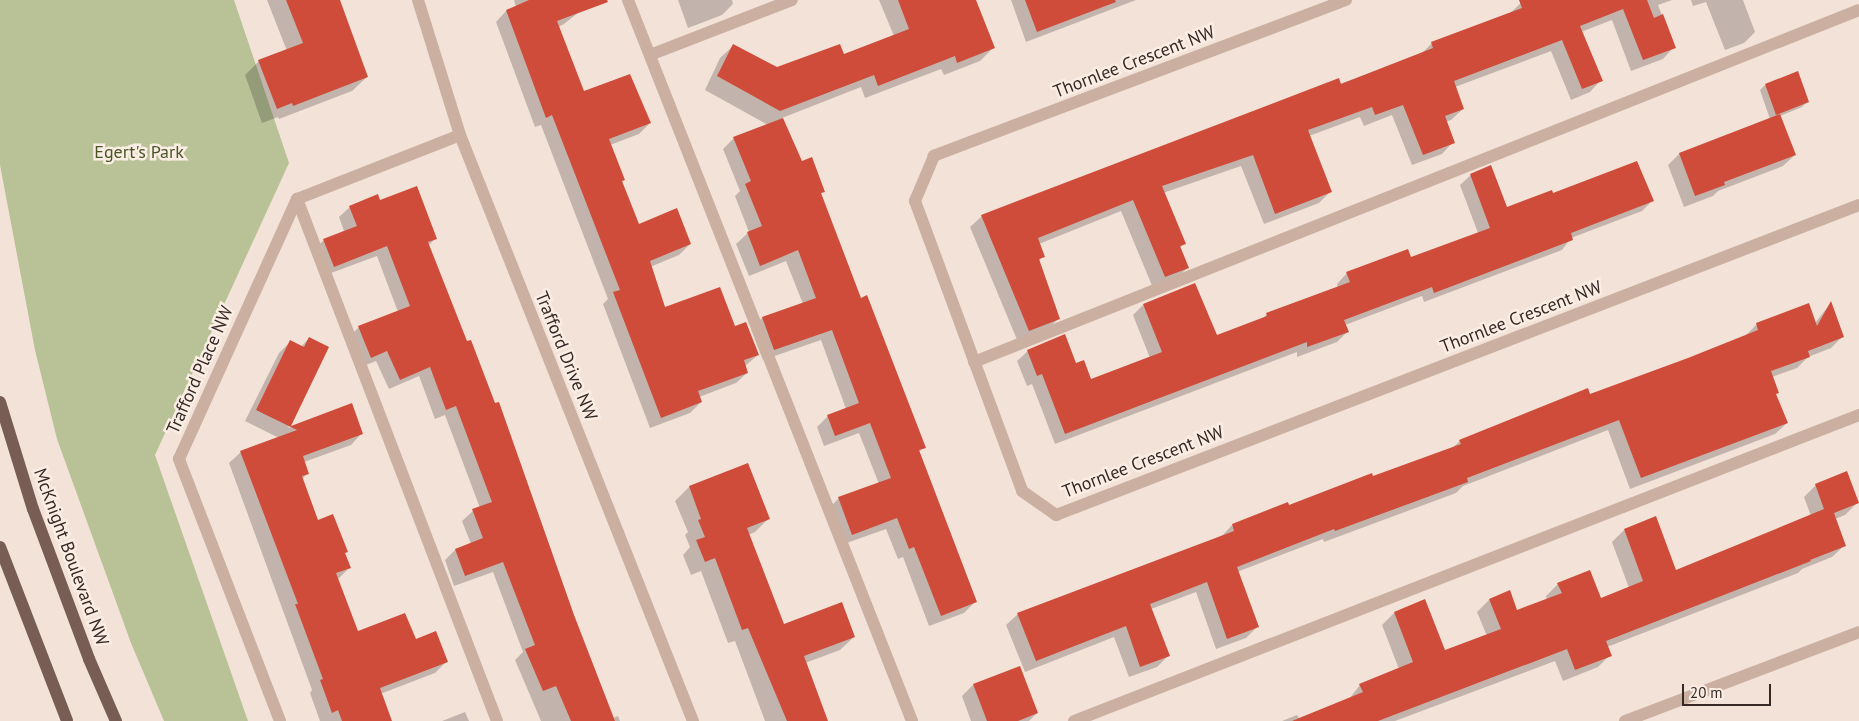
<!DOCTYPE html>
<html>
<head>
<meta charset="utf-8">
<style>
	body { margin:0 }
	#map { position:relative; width:1859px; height:721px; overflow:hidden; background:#f3e2d7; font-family:"PT Sans",sans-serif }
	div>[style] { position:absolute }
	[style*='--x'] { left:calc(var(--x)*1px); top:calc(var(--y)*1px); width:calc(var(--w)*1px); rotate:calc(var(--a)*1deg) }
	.green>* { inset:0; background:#b8c296 }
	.shadow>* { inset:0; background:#0003 }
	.building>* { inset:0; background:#ce4c39 }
	.lane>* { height:12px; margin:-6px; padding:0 6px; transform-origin:6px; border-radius:6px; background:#cbb0a2 }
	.street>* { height:12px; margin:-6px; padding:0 6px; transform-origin:6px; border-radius:6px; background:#cbb0a2 }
	.primary>* { height:12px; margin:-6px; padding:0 6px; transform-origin:6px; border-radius:6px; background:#785d55 }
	span { translate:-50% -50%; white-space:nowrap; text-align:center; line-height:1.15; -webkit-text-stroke:5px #faede3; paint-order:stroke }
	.street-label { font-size:18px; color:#352825 }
	.park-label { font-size:18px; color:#4a5527 }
	.scale { position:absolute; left:1682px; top:684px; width:89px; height:22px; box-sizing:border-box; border:2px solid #352825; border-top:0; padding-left:6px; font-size:15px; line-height:18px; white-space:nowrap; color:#352825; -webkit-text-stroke:4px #faede3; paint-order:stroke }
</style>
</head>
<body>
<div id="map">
	<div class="green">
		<i style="clip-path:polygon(0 0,234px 0,289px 163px,155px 455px,248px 721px,164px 721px,131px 643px,57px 439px,35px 350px,0 165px)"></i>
	</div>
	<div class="shadow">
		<i style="clip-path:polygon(267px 0,337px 0,367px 77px,352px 91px,279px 119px,278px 117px,262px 123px,245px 75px,259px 61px,287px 51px)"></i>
		<i style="clip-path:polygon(514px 0,594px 0,564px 24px,558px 27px,583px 93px,650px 123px,639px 134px,610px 145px,624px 180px,621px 182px,638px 225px,690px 244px,679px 255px,650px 267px,665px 308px,735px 328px,758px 355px,745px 366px,747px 373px,736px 383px,699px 397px,701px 402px,690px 413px,650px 428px,603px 304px,608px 299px,541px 125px,535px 127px,496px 22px,506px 11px,516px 7px)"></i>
		<i style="clip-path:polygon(678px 0,732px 0,733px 4px,722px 15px,688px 28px)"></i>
		<i style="clip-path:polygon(879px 0,975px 0,993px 48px,980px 61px,944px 75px,941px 69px,865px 98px,861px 87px,782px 118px,801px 162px,823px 191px,820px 195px,860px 299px,924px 447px,919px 452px,975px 602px,964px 613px,929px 626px,903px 557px,898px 559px,886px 529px,841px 545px,828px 509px,839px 498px,879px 484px,859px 433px,824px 446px,817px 427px,828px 416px,846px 409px,821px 340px,763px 360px,751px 329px,762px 318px,803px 304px,786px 261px,749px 276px,736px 244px,749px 232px,735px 196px,740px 191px,723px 149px,734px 138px,768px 125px,705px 90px,720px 58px,734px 45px,777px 68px,844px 55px,894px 36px)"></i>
		<i style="clip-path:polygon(1011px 0,1136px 0,1026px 42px)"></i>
		<i style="clip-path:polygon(1529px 0,1672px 0,1658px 5px,1674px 47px,1663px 59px,1631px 71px,1612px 20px,1581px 32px,1601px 80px,1590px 92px,1571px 100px,1551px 51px,1455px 87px,1463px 109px,1451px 120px,1445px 122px,1453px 142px,1442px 154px,1412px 165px,1392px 115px,1364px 126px,1360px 117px,1309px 136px,1330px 192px,1319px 203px,1264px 224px,1241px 166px,1163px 193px,1185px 243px,1180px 248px,1188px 267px,1176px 279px,1153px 288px,1121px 211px,1039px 244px,1043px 256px,1039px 261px,1058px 319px,1047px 330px,1018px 342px,970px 227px,982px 216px,1421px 54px,1432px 43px,1510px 13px,1521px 3px)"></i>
		<i style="clip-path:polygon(1691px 0,1743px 0,1755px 32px,1744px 43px,1725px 50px,1706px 2px,1693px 6px)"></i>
		<i style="clip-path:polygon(1765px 85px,1808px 101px,1802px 107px,1780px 116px,1795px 155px,1783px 166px,1718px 191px,1713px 196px,1684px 207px,1668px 165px,1679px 154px,1770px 119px,1760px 90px)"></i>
		<i style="clip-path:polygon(1471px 175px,1506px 209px,1552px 195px,1652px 201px,1642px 211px,1571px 238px,1562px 250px,1424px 302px,1422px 296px,1345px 325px,1347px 332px,1337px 342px,1297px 357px,1297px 352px,1055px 444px,1032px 384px,1027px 386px,1017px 361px,1028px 351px,1076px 365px,1090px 380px,1150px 358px,1133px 315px,1143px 305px,1216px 337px,1261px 320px,1267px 314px,1338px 288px,1337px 284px,1347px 273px,1411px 259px,1478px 233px,1460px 185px)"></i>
		<i style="clip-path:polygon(380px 201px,436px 238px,428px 246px,613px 718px,618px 716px,620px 721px,541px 721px,515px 660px,523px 652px,493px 572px,454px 586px,445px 560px,455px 550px,471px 544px,462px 521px,473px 511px,480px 508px,445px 415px,435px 419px,419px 376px,389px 389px,376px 361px,361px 367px,349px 337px,359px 327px,398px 312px,377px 256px,323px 276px,313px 250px,324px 240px,344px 231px,339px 217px,350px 207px)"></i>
		<i style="clip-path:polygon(1830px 304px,1843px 336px,1831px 348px,1808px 357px,1797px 368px,1772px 377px,1778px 392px,1775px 395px,1787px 423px,1775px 434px,1630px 489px,1608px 430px,1463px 486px,1456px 493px,1324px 542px,1323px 539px,1237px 572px,1257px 627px,1246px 638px,1216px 649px,1196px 592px,1151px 609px,1168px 656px,1157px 667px,1129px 677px,1114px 637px,1025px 672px,1006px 625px,1018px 614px,1221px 537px,1232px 525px,1287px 504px,1288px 507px,1372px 478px,1452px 448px,1460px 441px,1688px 359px,1745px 336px,1757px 324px,1815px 323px)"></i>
		<i style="clip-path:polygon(309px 338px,328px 348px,288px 428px,351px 404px,362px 433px,351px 445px,304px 462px,308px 473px,302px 479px,317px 522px,346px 552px,344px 554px,349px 568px,337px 580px,357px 632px,415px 640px,446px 662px,435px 673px,380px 694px,391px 721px,320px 721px,310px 693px,312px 690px,229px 463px,241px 452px,279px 438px,245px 421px,279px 353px,290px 342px,301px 347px)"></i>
		<i style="clip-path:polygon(748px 464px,769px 518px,755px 532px,748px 535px,783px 625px,854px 637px,840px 650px,805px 663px,827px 721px,765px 721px,735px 641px,728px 643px,701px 571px,691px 575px,683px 555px,690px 547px,685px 535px,688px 532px,675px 501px,689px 487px)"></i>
		<i style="clip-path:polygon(1816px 485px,1857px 503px,1845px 515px,1835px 519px,1845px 545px,1832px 557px,1802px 569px,1798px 573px,1607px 647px,1610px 655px,1598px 667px,1563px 681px,1555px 661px,1395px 721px,1282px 721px,1297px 715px,1299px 718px,1349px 699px,1360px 685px,1399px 669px,1382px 625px,1394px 613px,1444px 652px,1487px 636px,1477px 612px,1489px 600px,1517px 612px,1547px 600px,1546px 596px,1558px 584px,1600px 599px,1629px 588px,1612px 542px,1624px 530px,1675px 571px,1811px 516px,1804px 497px)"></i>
		<i style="clip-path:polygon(973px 685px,1037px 713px,1029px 721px,971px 721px,962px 696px)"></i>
		<i style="clip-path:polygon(465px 712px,469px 721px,442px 721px)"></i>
	</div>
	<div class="building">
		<i style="clip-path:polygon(286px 0,340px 0,368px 77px,293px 106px,292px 103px,277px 109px,258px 60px,303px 43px)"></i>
		<i style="clip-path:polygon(529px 0,607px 0,608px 2px,557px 21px,584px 91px,630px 74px,651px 123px,609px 139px,625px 180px,622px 181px,639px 224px,677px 208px,691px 244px,650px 261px,665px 307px,720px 287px,735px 326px,746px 322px,759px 355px,744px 360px,748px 373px,698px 391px,702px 402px,661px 418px,613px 292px,620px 290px,552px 115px,546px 118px,506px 10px)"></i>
		<i style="clip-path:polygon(898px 0,976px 0,995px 48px,957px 63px,955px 56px,878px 86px,874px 75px,780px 111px,717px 76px,733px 44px,777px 67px,840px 44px,844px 54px,909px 29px)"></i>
		<i style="clip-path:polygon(1025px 0,1115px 0,1116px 2px,1037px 32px)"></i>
		<i style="clip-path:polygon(1519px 0,1647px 0,1654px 18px,1663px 14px,1676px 48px,1643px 60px,1623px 9px,1580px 26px,1603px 81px,1582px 89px,1562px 40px,1454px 81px,1464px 109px,1445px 116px,1455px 143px,1423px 155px,1403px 105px,1375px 115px,1372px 107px,1308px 130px,1332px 192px,1275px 214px,1253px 155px,1162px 186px,1186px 244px,1180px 246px,1189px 268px,1165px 277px,1133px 200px,1038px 238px,1045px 257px,1039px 259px,1060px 319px,1029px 331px,981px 215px,1339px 78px,1341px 84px,1433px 48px,1431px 42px,1522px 8px)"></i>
		<i style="clip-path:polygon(1798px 71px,1809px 102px,1776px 115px,1765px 84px)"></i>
		<i style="clip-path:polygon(1780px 114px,1796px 155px,1724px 182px,1725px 185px,1695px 196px,1679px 153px)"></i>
		<i style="clip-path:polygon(783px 118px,802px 161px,812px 157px,825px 192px,821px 193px,861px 298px,867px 295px,926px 448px,919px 450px,977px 602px,941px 616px,914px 547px,909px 549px,897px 518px,852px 535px,838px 497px,891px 478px,870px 423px,835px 436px,827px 415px,859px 403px,832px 330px,774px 350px,762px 317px,816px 298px,798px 250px,760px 266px,747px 232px,762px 226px,745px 184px,751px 181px,733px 137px)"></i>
		<i style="clip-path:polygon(1637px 161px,1654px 201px,1571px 233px,1573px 240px,1434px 293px,1432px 287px,1344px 320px,1349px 332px,1307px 347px,1307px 342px,1065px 434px,1042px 374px,1037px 376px,1027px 350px,1065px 334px,1076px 363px,1084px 360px,1091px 379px,1162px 352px,1143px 304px,1195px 283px,1217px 335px,1267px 316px,1266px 313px,1350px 282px,1346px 272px,1408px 249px,1411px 257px,1490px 228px,1470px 174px,1491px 165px,1507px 207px,1552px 190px,1553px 193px)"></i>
		<i style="clip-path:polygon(417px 186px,437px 239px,428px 242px,467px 341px,471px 340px,495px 403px,499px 402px,574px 615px,615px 721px,571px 721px,556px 686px,543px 691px,525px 649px,535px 645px,503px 562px,465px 576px,455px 549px,483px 538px,472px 509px,492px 502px,456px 406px,446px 410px,430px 367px,400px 380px,387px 351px,371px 358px,358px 326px,410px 306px,387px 246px,334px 267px,323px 239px,357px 226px,349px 206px,378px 194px,380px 200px)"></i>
		<i style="clip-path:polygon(1831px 301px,1844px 337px,1808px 351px,1810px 357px,1771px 371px,1779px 393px,1776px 394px,1788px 423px,1641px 478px,1619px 420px,1467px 478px,1468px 482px,1335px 531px,1334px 529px,1237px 567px,1259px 627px,1227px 639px,1207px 582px,1150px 604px,1170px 656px,1140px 667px,1126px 626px,1036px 661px,1017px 613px,1234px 531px,1232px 524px,1288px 502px,1289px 505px,1372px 473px,1373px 476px,1461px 444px,1459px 440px,1588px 388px,1590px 394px,1688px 358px,1758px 330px,1756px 323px,1809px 303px,1817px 326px)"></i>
		<i style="clip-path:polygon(309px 337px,329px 347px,291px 426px,352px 403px,363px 434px,303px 456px,309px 474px,302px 476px,318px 520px,333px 514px,348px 552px,345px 553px,351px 568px,336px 573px,358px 631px,405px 613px,416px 639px,436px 631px,448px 662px,380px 688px,392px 721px,342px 721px,338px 710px,332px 713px,320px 680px,323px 679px,295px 604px,298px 604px,240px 451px,297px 430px,256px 410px,290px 340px,304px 347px)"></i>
		<i style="clip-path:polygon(748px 463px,770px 519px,747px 528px,784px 624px,842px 602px,855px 637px,804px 656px,828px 721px,787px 721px,748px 628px,742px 630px,715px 558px,705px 562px,696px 540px,705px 537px,698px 520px,701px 519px,689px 486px)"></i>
		<i style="clip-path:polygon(1847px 471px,1859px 503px,1834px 513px,1846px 546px,1810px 560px,1811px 561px,1606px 641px,1612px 656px,1575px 670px,1567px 649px,1378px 721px,1292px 721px,1363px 692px,1359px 684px,1413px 662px,1394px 612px,1425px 599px,1445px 650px,1501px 629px,1489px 599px,1510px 590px,1517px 610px,1562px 593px,1557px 583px,1590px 570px,1601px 598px,1643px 581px,1624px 529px,1656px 516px,1676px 570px,1824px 509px,1815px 484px)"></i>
		<i style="clip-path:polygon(1020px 666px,1038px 713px,1018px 721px,987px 721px,973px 684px)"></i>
	</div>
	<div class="lane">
		<i style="--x:628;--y:0;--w:775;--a:68.5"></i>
		<i style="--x:650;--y:55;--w:152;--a:-21.2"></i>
		<i style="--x:297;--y:199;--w:559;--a:69.04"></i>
		<i style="--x:974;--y:362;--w:952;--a:-21.69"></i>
		<i style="--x:1074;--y:721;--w:843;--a:-21.3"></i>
	</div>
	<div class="street">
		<i style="--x:418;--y:0;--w:141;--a:72.7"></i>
		<i style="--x:460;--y:135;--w:631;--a:68.32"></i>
		<i style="--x:1346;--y:0;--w:441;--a:159.3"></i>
		<i style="--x:934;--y:156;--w:49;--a:112.9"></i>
		<i style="--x:915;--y:201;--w:309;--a:69.7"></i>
		<i style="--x:1022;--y:491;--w:42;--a:35.2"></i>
		<i style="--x:1056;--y:515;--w:861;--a:-21.11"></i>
		<i style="--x:280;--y:721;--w:281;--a:-111.1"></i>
		<i style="--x:179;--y:459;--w:286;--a:-65.6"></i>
		<i style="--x:297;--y:199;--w:175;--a:-21.4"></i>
		<i style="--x:1625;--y:721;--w:250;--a:-20.8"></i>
	</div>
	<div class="primary">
		<i style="--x:0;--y:402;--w:112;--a:72.9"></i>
		<i style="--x:33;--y:509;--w:160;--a:69.5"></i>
		<i style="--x:89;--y:659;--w:68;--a:66.5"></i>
		<i style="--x:0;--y:547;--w:186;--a:68.9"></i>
	</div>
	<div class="street-label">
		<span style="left:1134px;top:62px;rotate:-21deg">Thornlee Crescent NW</span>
		<span style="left:1521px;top:317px;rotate:-21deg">Thornlee Crescent NW</span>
		<span style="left:566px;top:356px;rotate:68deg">Trafford Drive NW</span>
		<span style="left:200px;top:370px;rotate:-66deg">Trafford Place NW</span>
		<span style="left:1143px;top:462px;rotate:-21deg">Thornlee Crescent NW</span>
		<span style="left:71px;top:557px;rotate:70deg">McKnight Boulevard NW</span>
	</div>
	<div class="park-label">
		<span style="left:139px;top:152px">Egert's Park</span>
	</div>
	<div class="scale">20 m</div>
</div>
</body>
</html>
